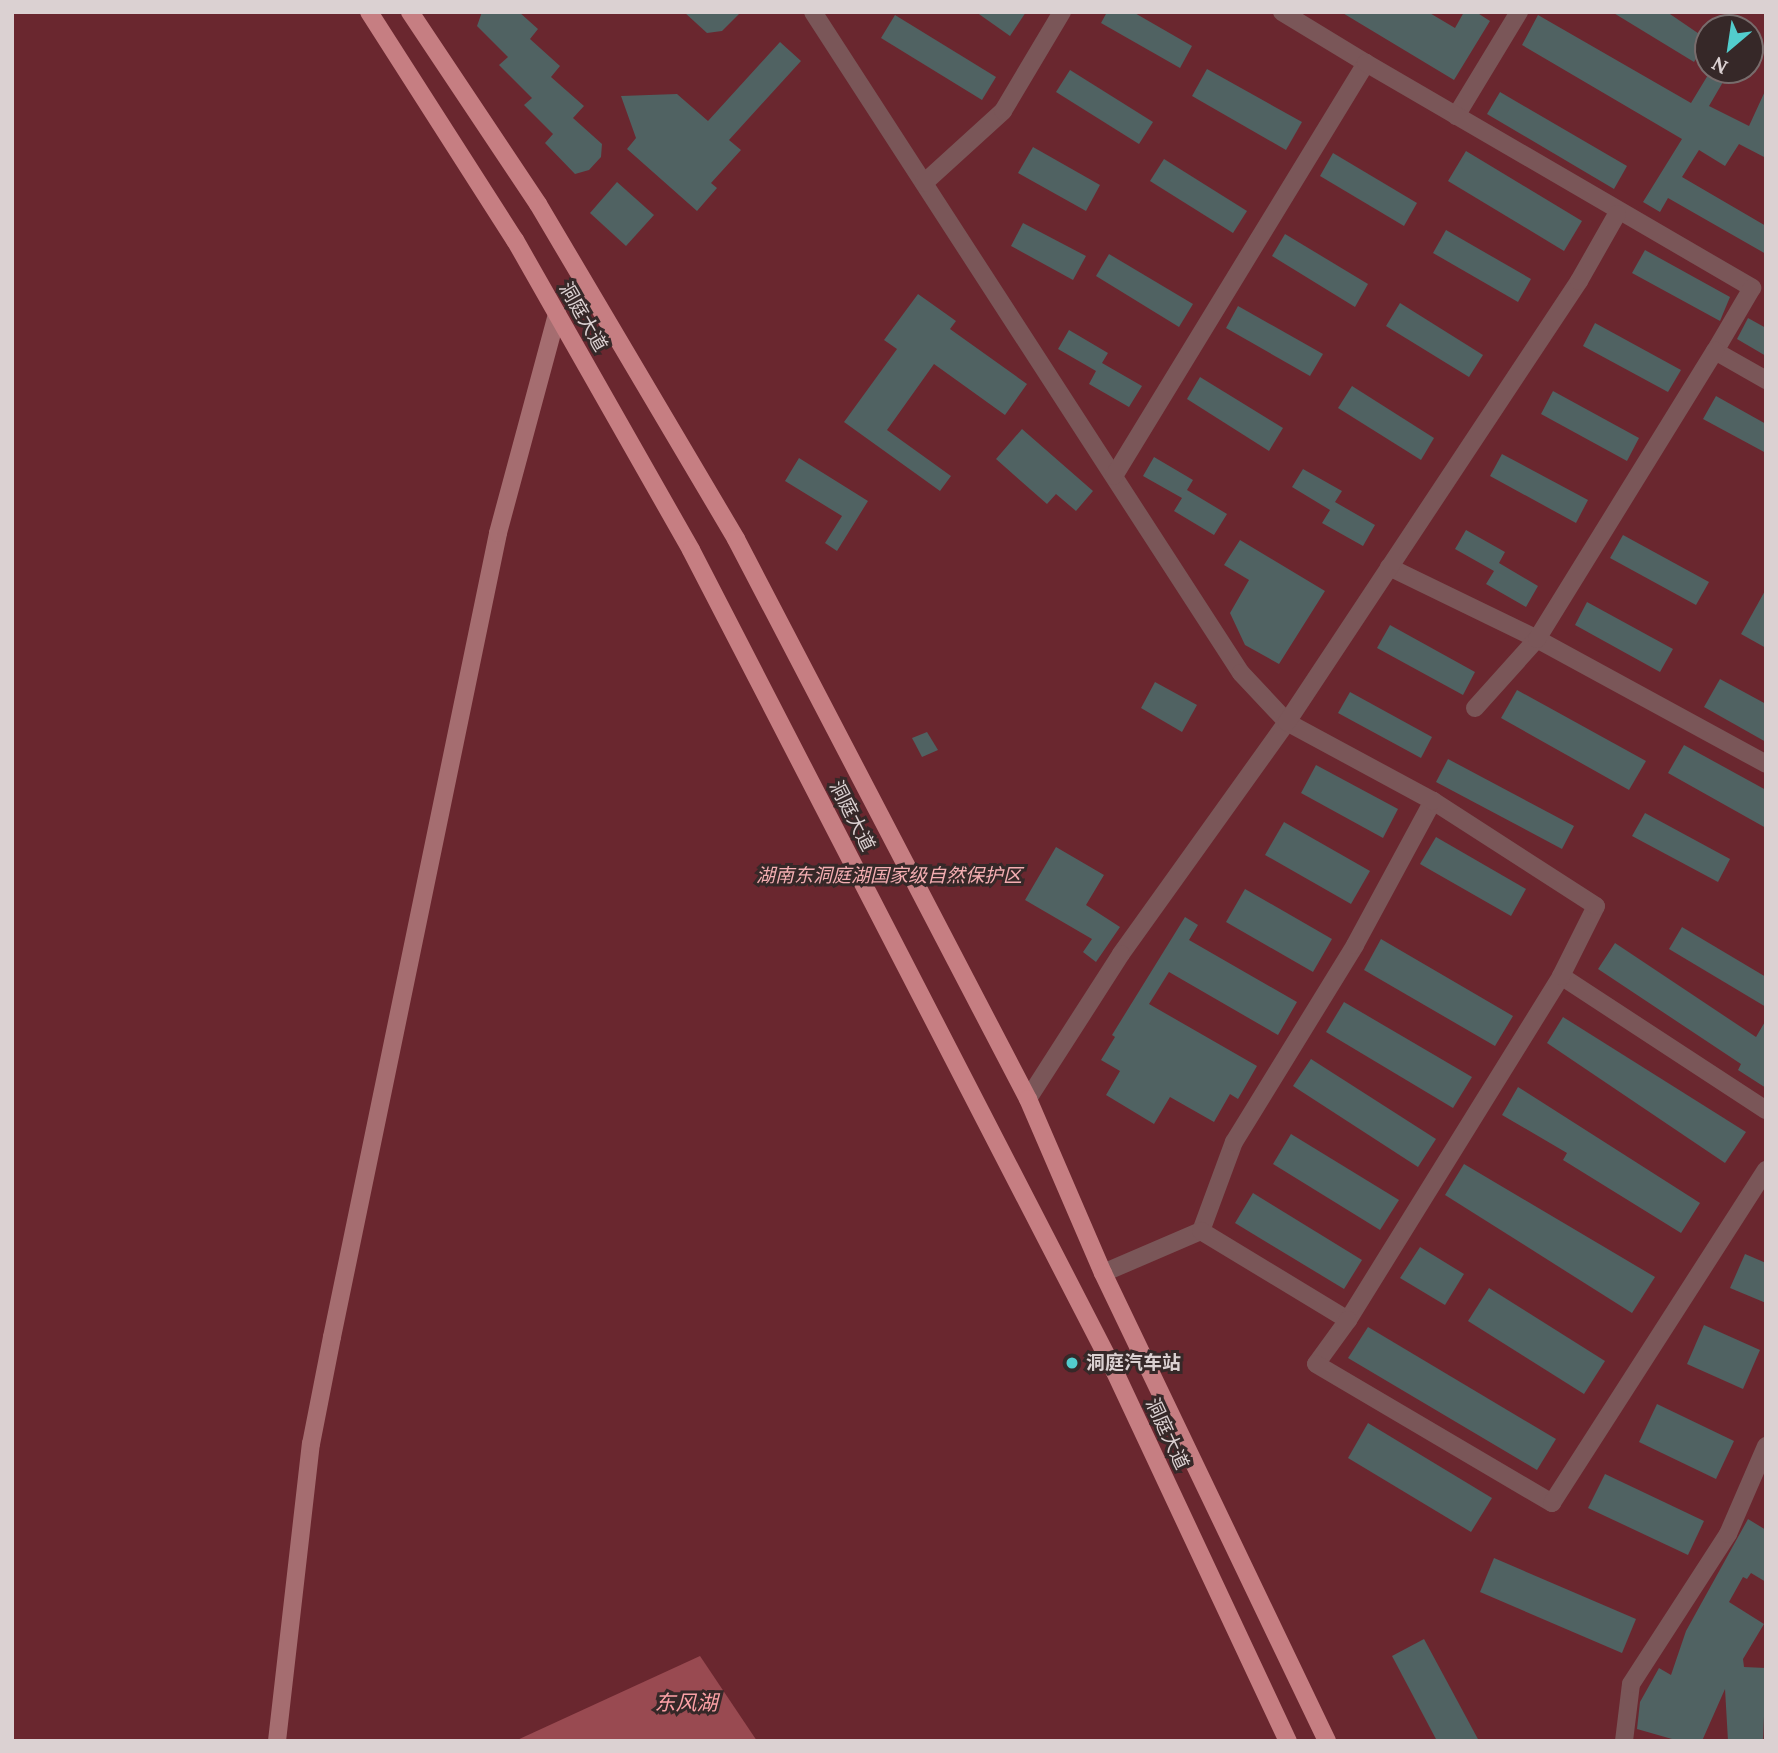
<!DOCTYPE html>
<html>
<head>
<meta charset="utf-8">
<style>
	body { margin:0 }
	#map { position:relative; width:1778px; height:1753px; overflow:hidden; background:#362828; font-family:Lora,"Noto Sans SC",serif }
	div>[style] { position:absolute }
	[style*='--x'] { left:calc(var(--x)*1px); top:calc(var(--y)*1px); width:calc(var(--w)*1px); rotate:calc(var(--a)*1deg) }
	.green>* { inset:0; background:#6a272f }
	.water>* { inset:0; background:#994a51 }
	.building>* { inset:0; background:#506262 }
	.street>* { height:18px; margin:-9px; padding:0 9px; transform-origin:9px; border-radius:9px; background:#7a5658 }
	.secondary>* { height:18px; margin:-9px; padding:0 9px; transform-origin:9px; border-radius:9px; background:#a56d70 }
	.primary>* { height:18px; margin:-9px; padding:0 9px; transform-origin:9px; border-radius:9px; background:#c67e82 }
	.dots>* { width:19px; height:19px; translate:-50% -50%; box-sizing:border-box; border:4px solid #362828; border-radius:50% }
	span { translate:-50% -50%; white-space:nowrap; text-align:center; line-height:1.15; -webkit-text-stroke:6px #362828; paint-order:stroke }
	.street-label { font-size:19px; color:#dbd1d2 }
	.park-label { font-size:19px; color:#f4aeb2; font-style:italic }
	.poi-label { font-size:19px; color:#dbd1d2; font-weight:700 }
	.left { translate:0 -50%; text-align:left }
	.water-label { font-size:21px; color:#fca1a6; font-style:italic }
	.frame { position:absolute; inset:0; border:14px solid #dbd1d2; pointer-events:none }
	.north { position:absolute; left:1694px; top:14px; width:70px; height:70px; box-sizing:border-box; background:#362828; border:2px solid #786c6c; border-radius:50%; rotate:209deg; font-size:19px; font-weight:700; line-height:28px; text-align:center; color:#dbd1d2 }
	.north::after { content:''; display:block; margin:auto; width:24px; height:32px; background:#52cdcd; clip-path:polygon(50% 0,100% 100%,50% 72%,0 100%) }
</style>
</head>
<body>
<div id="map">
	<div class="green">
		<i style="clip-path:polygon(evenodd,12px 12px,1766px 12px,1766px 1741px,12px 1741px,12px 12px,1708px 28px,1750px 28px,1750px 70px,1708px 70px,1708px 28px)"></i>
	</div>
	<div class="water">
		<i style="clip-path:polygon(700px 1656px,757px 1741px,515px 1741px)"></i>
	</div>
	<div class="building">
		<i style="clip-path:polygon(482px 12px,519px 12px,538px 29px,530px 39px,560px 66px,551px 77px,584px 106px,573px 118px,602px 144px,601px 157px,589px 170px,575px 174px,545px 143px,553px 134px,524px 105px,532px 98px,499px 65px,508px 57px,477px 26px)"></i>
		<i style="clip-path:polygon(684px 12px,741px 12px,722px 31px,707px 33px)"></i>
		<i style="clip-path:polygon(976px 12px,1026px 12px,1010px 36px)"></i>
		<i style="clip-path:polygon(1107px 12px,1133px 12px,1192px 46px,1180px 68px,1101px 23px)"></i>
		<i style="clip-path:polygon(1341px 12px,1428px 12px,1455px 28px,1464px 12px,1476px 12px,1490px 21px,1454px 80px)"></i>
		<i style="clip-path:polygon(1612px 12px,1667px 12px,1708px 40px,1694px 62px)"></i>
		<i style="clip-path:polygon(895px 15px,996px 77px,982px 100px,881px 38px)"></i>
		<i style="clip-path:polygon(1538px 15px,1691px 103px,1711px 70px,1730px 70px,1709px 106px,1749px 126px,1766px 89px,1766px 158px,1739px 144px,1725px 166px,1699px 150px,1682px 177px,1766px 226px,1766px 254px,1668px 198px,1660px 212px,1643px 202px,1682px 139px,1522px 45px)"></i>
		<i style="clip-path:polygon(780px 42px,801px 61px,729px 140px,741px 150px,711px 183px,717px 188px,697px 211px,627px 149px,636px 138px,621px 96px,677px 94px,708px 121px)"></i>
		<i style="clip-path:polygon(1207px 69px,1302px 122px,1286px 150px,1192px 96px)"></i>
		<i style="clip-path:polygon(1070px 70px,1153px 122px,1139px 144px,1056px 92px)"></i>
		<i style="clip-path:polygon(1500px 92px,1627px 166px,1614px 189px,1487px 114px)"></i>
		<i style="clip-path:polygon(1033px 147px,1100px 185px,1086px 211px,1018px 173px)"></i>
		<i style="clip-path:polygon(1466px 151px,1582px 221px,1564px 251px,1448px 181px)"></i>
		<i style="clip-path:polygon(1333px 153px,1417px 203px,1404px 226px,1320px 176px)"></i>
		<i style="clip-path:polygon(1164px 159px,1247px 211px,1233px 233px,1150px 181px)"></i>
		<i style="clip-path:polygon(617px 182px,654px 215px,626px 246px,590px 213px)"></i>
		<i style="clip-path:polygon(1023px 223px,1086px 256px,1073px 280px,1011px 246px)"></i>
		<i style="clip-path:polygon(1446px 230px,1531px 279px,1518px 302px,1433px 253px)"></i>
		<i style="clip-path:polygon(1285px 234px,1368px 284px,1355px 307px,1272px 256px)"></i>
		<i style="clip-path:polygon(1645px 250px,1730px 297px,1720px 321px,1632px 273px)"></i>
		<i style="clip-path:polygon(1109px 254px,1193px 304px,1179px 327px,1096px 276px)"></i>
		<i style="clip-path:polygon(918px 294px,956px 321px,950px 329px,1027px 384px,1005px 415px,934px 364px,887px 430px,951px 476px,940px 491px,844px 422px,897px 349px,884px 340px)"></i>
		<i style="clip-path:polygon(1400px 303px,1483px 355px,1469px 377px,1386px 326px)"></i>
		<i style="clip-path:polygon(1238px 306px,1323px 354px,1310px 376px,1226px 328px)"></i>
		<i style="clip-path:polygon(1748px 318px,1766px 328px,1766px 356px,1737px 339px)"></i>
		<i style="clip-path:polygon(1595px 323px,1681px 370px,1668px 392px,1583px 346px)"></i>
		<i style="clip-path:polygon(1069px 330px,1108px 353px,1102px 363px,1142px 386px,1129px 407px,1089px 384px,1096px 371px,1058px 349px)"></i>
		<i style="clip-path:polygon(1200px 377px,1283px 428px,1269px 451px,1187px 399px)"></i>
		<i style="clip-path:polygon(1352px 386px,1434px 438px,1421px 460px,1338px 408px)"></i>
		<i style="clip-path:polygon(1553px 391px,1639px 438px,1627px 461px,1541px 414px)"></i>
		<i style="clip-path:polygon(1716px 396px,1766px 424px,1766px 453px,1703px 419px)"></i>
		<i style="clip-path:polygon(1022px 429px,1093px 491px,1076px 511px,1056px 494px,1047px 504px,996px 459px)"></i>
		<i style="clip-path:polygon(1502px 454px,1588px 500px,1576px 523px,1490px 476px)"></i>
		<i style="clip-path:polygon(1154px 457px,1193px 480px,1187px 490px,1227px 514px,1214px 535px,1174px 511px,1182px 498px,1143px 476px)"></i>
		<i style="clip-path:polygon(799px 458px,868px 501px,837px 551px,825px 543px,842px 516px,785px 481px)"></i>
		<i style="clip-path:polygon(1303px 469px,1342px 491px,1335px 502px,1375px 525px,1363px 546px,1322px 523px,1330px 510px,1292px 487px)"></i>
		<i style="clip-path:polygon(1466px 530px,1505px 552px,1499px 563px,1538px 586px,1526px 607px,1486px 584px,1494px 571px,1455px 549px)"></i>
		<i style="clip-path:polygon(1623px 535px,1709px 582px,1696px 605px,1610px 558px)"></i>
		<i style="clip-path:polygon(1240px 540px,1325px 591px,1279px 664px,1245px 645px,1230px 613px,1249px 580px,1224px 565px)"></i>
		<i style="clip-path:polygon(1766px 589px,1766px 648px,1741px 634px)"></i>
		<i style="clip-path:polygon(1587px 602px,1673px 649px,1660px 672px,1575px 625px)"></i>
		<i style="clip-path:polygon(1390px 625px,1475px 672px,1463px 695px,1377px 648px)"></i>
		<i style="clip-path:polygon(1720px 679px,1766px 704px,1766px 742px,1704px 707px)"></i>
		<i style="clip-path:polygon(1155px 682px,1197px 705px,1182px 732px,1141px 708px)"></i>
		<i style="clip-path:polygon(1517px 690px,1646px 761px,1629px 790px,1501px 718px)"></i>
		<i style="clip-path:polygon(1350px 692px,1432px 737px,1421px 758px,1338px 713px)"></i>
		<i style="clip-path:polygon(927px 732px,938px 750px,922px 757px,912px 738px)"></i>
		<i style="clip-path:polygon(1684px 745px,1766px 790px,1766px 828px,1668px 773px)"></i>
		<i style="clip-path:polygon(1448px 759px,1574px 826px,1562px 849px,1436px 782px)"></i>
		<i style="clip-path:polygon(1316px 765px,1398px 809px,1383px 838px,1301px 793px)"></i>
		<i style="clip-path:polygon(1645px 813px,1730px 859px,1718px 882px,1632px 836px)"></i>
		<i style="clip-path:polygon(1284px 822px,1370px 871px,1351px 904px,1265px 855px)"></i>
		<i style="clip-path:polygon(1436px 837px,1526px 889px,1511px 916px,1420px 864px)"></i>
		<i style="clip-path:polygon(1056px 847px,1104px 875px,1086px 905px,1120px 927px,1096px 962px,1083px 952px,1092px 939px,1025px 900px)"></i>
		<i style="clip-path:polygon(1245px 889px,1332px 939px,1313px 972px,1226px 922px)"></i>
		<i style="clip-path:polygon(1185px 917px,1198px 925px,1189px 940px,1297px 1002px,1278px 1035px,1169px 972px,1149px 1004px,1257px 1066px,1238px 1099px,1230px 1094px,1214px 1122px,1170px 1097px,1154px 1124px,1106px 1095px,1120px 1071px,1101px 1060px,1115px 1037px,1112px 1035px)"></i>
		<i style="clip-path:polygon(1682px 927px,1766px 977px,1766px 1007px,1669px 949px)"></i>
		<i style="clip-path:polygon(1381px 939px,1513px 1016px,1495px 1046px,1364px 970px)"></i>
		<i style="clip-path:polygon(1615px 943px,1756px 1037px,1766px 1020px,1766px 1088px,1738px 1070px,1741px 1064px,1598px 969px)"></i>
		<i style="clip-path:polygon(1344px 1002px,1472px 1077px,1453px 1108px,1326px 1032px)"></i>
		<i style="clip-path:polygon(1563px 1017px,1746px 1132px,1725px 1163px,1547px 1043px)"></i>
		<i style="clip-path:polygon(1311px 1059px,1436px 1139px,1418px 1167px,1293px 1086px)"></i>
		<i style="clip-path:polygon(1518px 1087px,1700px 1203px,1681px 1233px,1563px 1160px,1567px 1153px,1502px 1115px)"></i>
		<i style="clip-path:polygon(1291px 1134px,1399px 1200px,1380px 1230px,1273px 1164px)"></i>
		<i style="clip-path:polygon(1464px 1164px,1655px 1277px,1632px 1313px,1445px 1195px)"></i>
		<i style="clip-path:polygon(1253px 1193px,1362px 1260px,1344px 1289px,1235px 1223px)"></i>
		<i style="clip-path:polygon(1420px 1247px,1464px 1274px,1445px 1305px,1400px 1278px)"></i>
		<i style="clip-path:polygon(1745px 1254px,1766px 1263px,1766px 1303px,1730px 1288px)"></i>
		<i style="clip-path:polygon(1489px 1288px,1605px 1361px,1584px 1394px,1468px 1321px)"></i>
		<i style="clip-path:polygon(1704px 1325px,1760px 1350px,1743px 1389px,1687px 1364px)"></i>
		<i style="clip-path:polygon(1368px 1327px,1556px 1439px,1537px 1470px,1348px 1358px)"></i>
		<i style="clip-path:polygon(1657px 1404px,1734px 1441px,1716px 1479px,1639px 1442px)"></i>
		<i style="clip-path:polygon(1368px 1423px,1492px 1498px,1471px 1532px,1348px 1458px)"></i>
		<i style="clip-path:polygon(1605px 1474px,1704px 1521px,1688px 1555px,1588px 1508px)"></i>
		<i style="clip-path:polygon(1748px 1519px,1766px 1530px,1766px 1582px,1751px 1573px,1747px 1579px,1743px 1577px,1729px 1602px,1764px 1624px,1743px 1659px,1744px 1667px,1766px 1668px,1763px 1741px,1728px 1741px,1725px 1689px,1702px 1741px,1679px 1741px,1637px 1729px,1640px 1702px,1659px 1668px,1671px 1675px,1686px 1631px)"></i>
		<i style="clip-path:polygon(1494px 1558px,1636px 1619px,1622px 1653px,1480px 1592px)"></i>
		<i style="clip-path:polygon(1424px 1639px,1479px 1741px,1437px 1741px,1392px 1656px)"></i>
	</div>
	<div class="street">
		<i style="--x:813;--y:12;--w:787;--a:57.08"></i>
		<i style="--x:1241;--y:673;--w:67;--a:46.8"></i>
		<i style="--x:1287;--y:722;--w:285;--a:125.6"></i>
		<i style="--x:1121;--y:954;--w:172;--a:122.7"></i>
		<i style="--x:1282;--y:12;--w:98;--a:31.3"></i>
		<i style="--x:1456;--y:116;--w:122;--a:-58.8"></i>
		<i style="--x:924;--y:183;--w:107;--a:-42.3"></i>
		<i style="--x:1003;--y:111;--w:115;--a:-59.2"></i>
		<i style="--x:1114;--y:476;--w:484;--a:-58.6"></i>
		<i style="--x:1366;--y:63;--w:447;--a:30.2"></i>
		<i style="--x:1752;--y:288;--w:73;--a:120.4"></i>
		<i style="--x:1715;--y:351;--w:59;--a:29.6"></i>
		<i style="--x:1389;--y:567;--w:165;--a:25.9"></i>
		<i style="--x:1537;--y:639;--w:261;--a:28.6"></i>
		<i style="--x:1475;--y:708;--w:93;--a:-48.1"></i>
		<i style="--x:1537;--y:639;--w:339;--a:-58.3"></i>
		<i style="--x:1561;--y:976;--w:245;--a:33.2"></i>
		<i style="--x:1201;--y:1231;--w:95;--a:-69.7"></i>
		<i style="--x:1234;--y:1142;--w:231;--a:-58.4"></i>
		<i style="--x:1355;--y:945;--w:164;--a:-61.6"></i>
		<i style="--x:1103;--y:1273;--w:107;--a:-23.2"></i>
		<i style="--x:1201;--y:1231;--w:172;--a:31.2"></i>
		<i style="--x:1348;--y:1320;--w:405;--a:-58.2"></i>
		<i style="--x:1561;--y:976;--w:78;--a:-63.4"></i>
		<i style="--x:1596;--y:906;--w:194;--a:-147.2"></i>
		<i style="--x:1433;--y:801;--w:166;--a:-151.6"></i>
		<i style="--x:1287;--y:722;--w:529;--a:-56.49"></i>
		<i style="--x:1579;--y:281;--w:77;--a:-60.4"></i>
		<i style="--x:1348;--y:1320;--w:54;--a:126"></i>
		<i style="--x:1316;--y:1364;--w:274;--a:30.5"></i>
		<i style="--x:1552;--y:1503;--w:396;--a:-57.3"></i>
		<i style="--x:1624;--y:1741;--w:57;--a:-83"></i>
		<i style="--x:1631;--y:1684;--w:179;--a:-57.1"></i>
		<i style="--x:1728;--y:1534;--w:96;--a:-66.6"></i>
	</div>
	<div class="secondary">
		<i style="--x:277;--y:1741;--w:299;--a:-83.5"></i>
		<i style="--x:311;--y:1444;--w:109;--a:-78.9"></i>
		<i style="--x:332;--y:1337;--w:821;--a:-78.33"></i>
		<i style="--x:498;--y:533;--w:227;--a:-74.9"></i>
	</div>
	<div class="primary">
		<i style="--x:369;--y:12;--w:271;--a:57.4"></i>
		<i style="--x:515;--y:240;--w:356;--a:60.4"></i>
		<i style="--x:691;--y:550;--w:923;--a:62.71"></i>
		<i style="--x:1114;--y:1370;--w:410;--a:64.9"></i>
		<i style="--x:410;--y:12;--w:231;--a:56.3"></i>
		<i style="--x:538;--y:204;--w:389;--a:59.4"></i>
		<i style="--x:736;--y:539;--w:632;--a:62.46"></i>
		<i style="--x:1028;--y:1099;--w:189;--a:66.7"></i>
		<i style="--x:1103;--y:1273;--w:519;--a:64.42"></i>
	</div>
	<div class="dots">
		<i style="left:1072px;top:1363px;background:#52cdcd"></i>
	</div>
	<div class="street-label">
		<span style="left:583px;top:317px;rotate:60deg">洞庭大道</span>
		<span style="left:852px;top:816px;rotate:63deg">洞庭大道</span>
		<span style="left:1167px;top:1434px;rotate:65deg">洞庭大道</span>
	</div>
	<div class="park-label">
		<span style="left:889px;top:876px">湖南东洞庭湖国家级自然保护区</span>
	</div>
	<div class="poi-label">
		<span class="left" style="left:1086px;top:1363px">洞庭汽车站</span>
	</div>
	<div class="water-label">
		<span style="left:686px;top:1703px">东风湖</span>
	</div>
	<div class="frame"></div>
	<div class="north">N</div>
</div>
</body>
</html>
